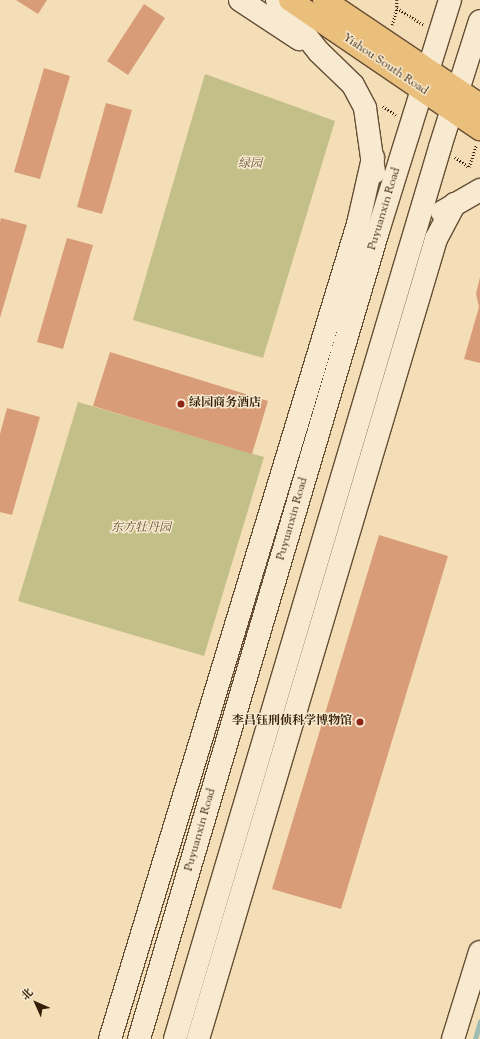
<!DOCTYPE html>
<html>
<head>
<meta charset="utf-8">
<style>
	body { margin:0 }
	#map { position:relative; width:480px; height:1039px; overflow:hidden; background:#f4deb7; font-family:"Sorts Mill Goudy","Noto Serif SC",serif }
	div>[style] { position:absolute }
	[style*='--x'] { left:calc(var(--x)*1px); top:calc(var(--y)*1px); width:calc(var(--w)*1px); rotate:calc(var(--a)*1deg) }
	.green>* { inset:0; background:#c3bf89 }
	.stream>* { height:4.5px; margin:-2.25px; padding:0 2.25px; transform-origin:2.25px; border-radius:2.25px; background:#9cbcb2 }
	.building>* { inset:0; background:#d89c78 }
	.path>* { height:2.5px; margin-top:-1.25px; transform-origin:0; background:repeating-linear-gradient(90deg,#351e08 0 1px,transparent 0 3px) }
	.roads { filter:drop-shadow(1px 0 #654e34) drop-shadow(-1px 0 #654e34) drop-shadow(0 1px #654e34) drop-shadow(0 -1px #654e34) }
	.minor>* { height:22px; margin:-11px; padding:0 11px; transform-origin:11px; border-radius:11px; background:#f8ead0 }
	.major>* { height:22px; margin:-11px; padding:0 11px; transform-origin:11px; border-radius:11px; background:#eabf7c }
	.dots>* { width:11px; height:11px; translate:-50% -50%; box-sizing:border-box; border:2px solid #f8ead0; border-radius:50% }
	span { translate:-50% -50%; white-space:nowrap; text-align:center; line-height:1.15; -webkit-text-stroke:3px #f8ead0; paint-order:stroke }
	.street-label { font-size:12px; color:#351e08 }
	.park-label { font-size:12px; color:#604e2f; font-style:italic }
	.poi-label { font-size:12px; color:#351e08; font-weight:700 }
	.left { translate:0 -50%; text-align:left }
	.right { translate:-100% -50%; text-align:right }
	.north { position:absolute; left:16px; top:983px; width:40px; height:40px; -webkit-text-stroke:3px #f8ead0; paint-order:stroke; rotate:315deg; font-size:11px; font-weight:700; line-height:16px; text-align:center; color:#351e08 }
	.north::after { content:''; display:block; margin:auto; width:14px; height:18px; background:#351e08; clip-path:polygon(50% 0,100% 100%,50% 72%,0 100%) }
</style>
</head>
<body>
<div id="map">
	<div class="green">
		<i style="clip-path:polygon(205px 74px,335px 121px,263px 358px,133px 320px)"></i>
		<i style="clip-path:polygon(78px 402px,264px 457px,204px 656px,18px 601px)"></i>
	</div>
	<div class="stream">
		<i style="--x:475;--y:1039;--w:18;--a:-74"></i>
	</div>
	<div class="building">
		<i style="clip-path:polygon(16px 0,47px 0,38px 14px)"></i>
		<i style="clip-path:polygon(144px 4px,165px 18px,128px 75px,107px 61px)"></i>
		<i style="clip-path:polygon(44px 68px,70px 76px,40px 179px,14px 172px)"></i>
		<i style="clip-path:polygon(106px 103px,132px 110px,102px 214px,77px 207px)"></i>
		<i style="clip-path:polygon(1px 218px,27px 225px,0 318px,0 222px)"></i>
		<i style="clip-path:polygon(67px 238px,93px 245px,63px 349px,37px 342px)"></i>
		<i style="clip-path:polygon(480px 277px,480px 363px,464px 359px,479px 307px,476px 294px)"></i>
		<i style="clip-path:polygon(110px 352px,268px 401px,252px 454px,93px 406px)"></i>
		<i style="clip-path:polygon(7px 408px,40px 417px,12px 515px,0 512px,0 434px)"></i>
		<i style="clip-path:polygon(379px 535px,448px 556px,341px 909px,272px 889px)"></i>
	</div>
	<div class="path">
		<i style="--x:397;--y:0;--w:8;--a:90"></i>
		<i style="--x:392;--y:25;--w:18;--a:-74"></i>
		<i style="--x:397;--y:8;--w:32;--a:32"></i>
		<i style="--x:383;--y:106;--w:16;--a:35"></i>
		<i style="--x:455;--y:157;--w:17;--a:36"></i>
		<i style="--x:469;--y:167;--w:23;--a:-72"></i>
	</div>
	<div class="roads">
		<div class="minor">
			<i style="--x:240;--y:0;--w:71;--a:33.5"></i>
			<i style="--x:277;--y:0;--w:67;--a:51.1"></i>
			<i style="--x:319;--y:52;--w:47;--a:44.1"></i>
			<i style="--x:353;--y:85;--w:26;--a:62"></i>
			<i style="--x:365;--y:108;--w:65;--a:82"></i>
			<i style="--x:442;--y:212;--w:44;--a:-30.1"></i>
			<i style="--x:110;--y:1039;--w:852;--a:-73.08"></i>
			<i style="--x:358;--y:224;--w:68;--a:-77.2"></i>
			<i style="--x:139;--y:1039;--w:843;--a:-73.52"></i>
			<i style="--x:378;--y:231;--w:242;--a:-72.7"></i>
			<i style="--x:175;--y:1039;--w:931;--a:-73.45"></i>
			<i style="--x:440;--y:147;--w:132;--a:-72.4"></i>
			<i style="--x:198;--y:1039;--w:835;--a:-73.43"></i>
			<i style="--x:436;--y:239;--w:40;--a:-62"></i>
			<i style="--x:453;--y:1039;--w:91;--a:-72.8"></i>
		</div>
		<div class="major">
			<i style="--x:290;--y:0;--w:230;--a:34.2"></i>
			<i style="--x:324;--y:0;--w:188;--a:33.9"></i>
		</div>
	</div>
	<div class="dots">
		<i style="left:181px;top:404px;background:#8f2418"></i>
		<i style="left:360px;top:722px;background:#8f2418"></i>
	</div>
	<div class="street-label">
		<span style="left:385px;top:65px;rotate:34deg">Yishou South Road</span>
		<span style="left:385px;top:209px;rotate:-73deg">Puyuanxin Road</span>
		<span style="left:293px;top:519px;rotate:-74deg">Puyuanxin Road</span>
		<span style="left:201px;top:830px;rotate:-74deg">Puyuanxin Road</span>
	</div>
	<div class="park-label">
		<span style="left:250px;top:165px">绿园</span>
		<span style="left:141px;top:529px">东方牡丹园</span>
	</div>
	<div class="poi-label">
		<span class="left" style="left:189px;top:404px">绿园商务酒店</span>
		<span class="right" style="left:352px;top:722px">李昌钰刑侦科学博物馆</span>
	</div>
	<div class="north">北</div>
</div>
</body>
</html>
